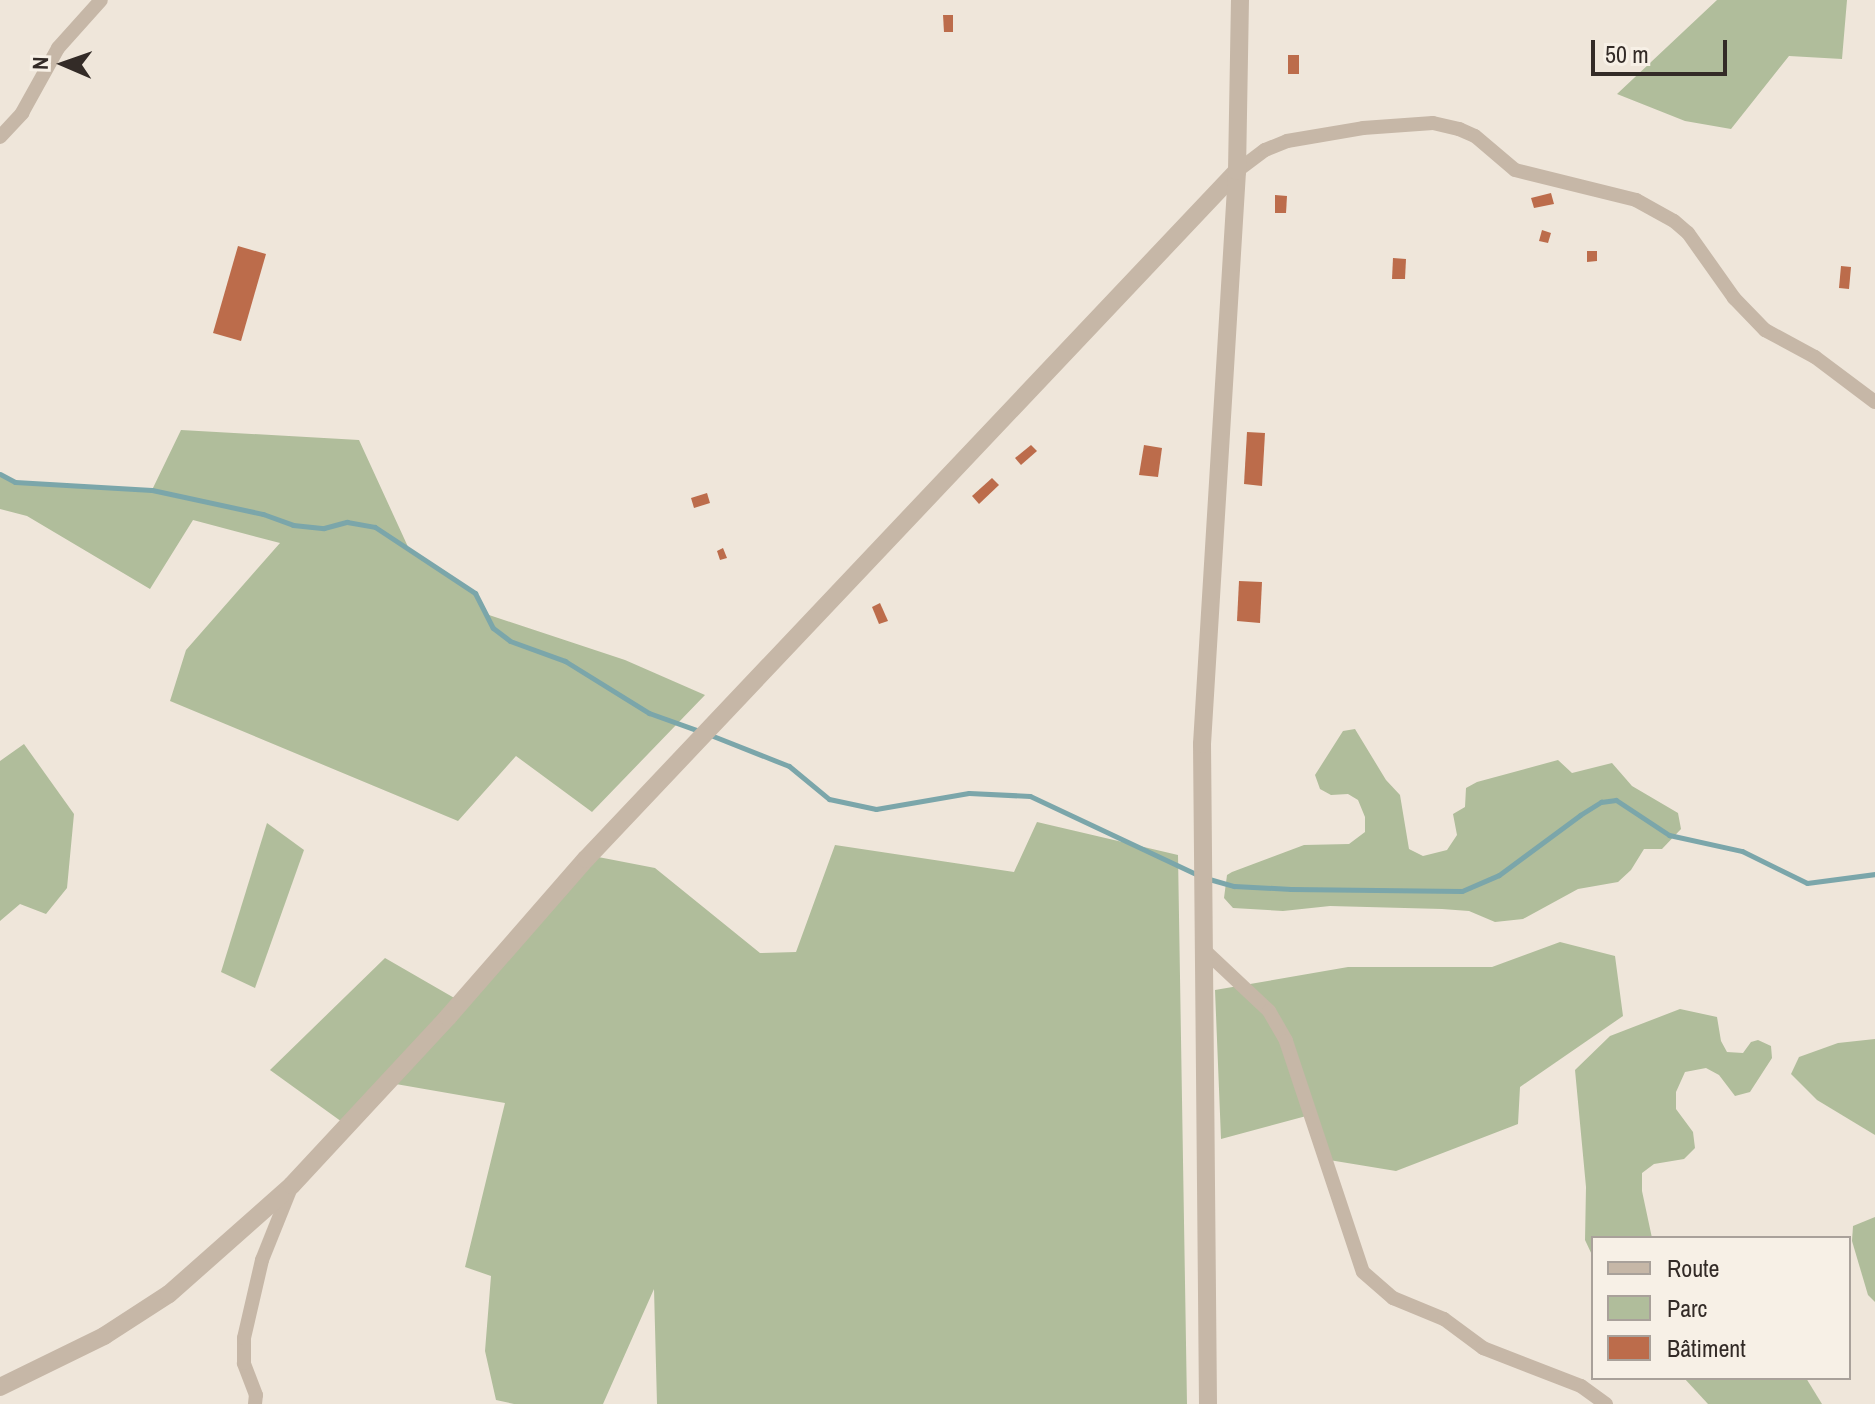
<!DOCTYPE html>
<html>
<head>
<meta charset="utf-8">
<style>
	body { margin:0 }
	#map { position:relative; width:1875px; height:1404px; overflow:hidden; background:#efe6da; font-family:"Archivo Narrow",sans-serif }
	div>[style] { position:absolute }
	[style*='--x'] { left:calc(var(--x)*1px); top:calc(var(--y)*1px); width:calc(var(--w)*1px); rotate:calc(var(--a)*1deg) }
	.green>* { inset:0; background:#b0bd9b }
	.stream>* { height:5px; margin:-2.5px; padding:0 2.5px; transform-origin:2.5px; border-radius:2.5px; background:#7ba6aa }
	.building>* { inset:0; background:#bc6c4b }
	.minor>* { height:14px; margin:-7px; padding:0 7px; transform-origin:7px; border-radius:7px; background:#c6b7a7 }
	.tertiary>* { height:18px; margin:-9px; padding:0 9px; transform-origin:9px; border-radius:9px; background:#c6b7a7 }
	span { translate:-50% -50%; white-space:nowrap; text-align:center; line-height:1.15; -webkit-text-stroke:6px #f7f0e6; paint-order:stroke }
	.legend { position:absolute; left:1591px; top:1236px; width:260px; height:144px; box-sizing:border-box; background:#f7f0e6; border:2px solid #a9a19a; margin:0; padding:10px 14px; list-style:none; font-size:24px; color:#332b27 }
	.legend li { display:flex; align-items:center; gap:16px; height:40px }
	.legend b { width:40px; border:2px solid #a9a19a }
	.north { position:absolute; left:24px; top:24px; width:80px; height:80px; -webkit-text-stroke:6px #f7f0e6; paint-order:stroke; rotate:272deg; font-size:22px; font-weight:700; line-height:32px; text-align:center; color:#332b27 }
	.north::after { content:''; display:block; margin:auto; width:28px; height:36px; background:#332b27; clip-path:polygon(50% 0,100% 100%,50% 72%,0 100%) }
	.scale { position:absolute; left:1591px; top:40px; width:136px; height:36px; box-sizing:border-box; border:4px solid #332b27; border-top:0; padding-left:10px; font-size:24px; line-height:28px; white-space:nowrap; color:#332b27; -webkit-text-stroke:6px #f7f0e6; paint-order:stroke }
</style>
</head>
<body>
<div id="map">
	<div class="green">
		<i style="clip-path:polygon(1717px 0,1847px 0,1842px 59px,1789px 56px,1731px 129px,1685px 121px,1617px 94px)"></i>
		<i style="clip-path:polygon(181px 430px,359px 440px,409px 549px,475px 593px,486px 614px,625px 660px,705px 695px,592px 812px,516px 756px,458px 821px,170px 701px,186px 650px,280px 543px,193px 520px,150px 589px,27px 516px,0 509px,0 474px,15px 482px,152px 490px)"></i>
		<i style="clip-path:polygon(1355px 729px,1386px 780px,1400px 795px,1409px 849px,1423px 856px,1447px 850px,1457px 835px,1453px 814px,1465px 807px,1466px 788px,1477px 782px,1558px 760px,1572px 773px,1612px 763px,1632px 786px,1678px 813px,1681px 829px,1662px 849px,1644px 849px,1631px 870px,1618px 882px,1578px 889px,1523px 919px,1495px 922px,1469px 911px,1442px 909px,1330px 906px,1283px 911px,1233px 908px,1224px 898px,1227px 875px,1232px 872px,1304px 845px,1349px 844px,1365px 832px,1365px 817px,1358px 800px,1348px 794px,1331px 795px,1320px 789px,1315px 775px,1343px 731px)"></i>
		<i style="clip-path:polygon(24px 744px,74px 814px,67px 888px,46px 914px,20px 904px,0 921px,0 761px)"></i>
		<i style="clip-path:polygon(1037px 822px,1178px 855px,1187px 1404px,657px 1404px,654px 1289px,603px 1404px,514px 1404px,496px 1400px,485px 1351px,491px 1276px,465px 1267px,505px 1103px,390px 1083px,349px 1127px,270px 1070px,385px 958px,463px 1003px,593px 856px,655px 868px,760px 953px,796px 952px,835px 845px,1014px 872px)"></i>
		<i style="clip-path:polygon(267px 823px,304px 850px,255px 988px,221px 972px)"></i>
		<i style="clip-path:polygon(1560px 942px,1615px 956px,1623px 1016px,1520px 1087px,1518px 1124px,1396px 1171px,1323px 1159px,1310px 1115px,1221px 1139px,1215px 990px,1348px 967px,1492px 967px)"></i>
		<i style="clip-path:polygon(1680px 1009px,1717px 1017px,1721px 1041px,1727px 1052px,1743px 1053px,1751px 1042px,1758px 1040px,1771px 1046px,1772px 1058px,1750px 1092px,1735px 1096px,1719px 1075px,1706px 1068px,1685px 1072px,1676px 1092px,1676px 1109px,1693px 1132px,1695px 1148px,1684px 1159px,1654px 1164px,1642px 1173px,1642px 1191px,1652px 1238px,1593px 1238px,1593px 1257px,1585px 1240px,1586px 1187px,1575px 1070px,1610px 1036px)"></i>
		<i style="clip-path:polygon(1875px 1039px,1875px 1135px,1817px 1100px,1791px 1074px,1799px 1057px,1838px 1043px)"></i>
		<i style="clip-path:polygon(1875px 1217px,1875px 1302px,1868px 1295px,1852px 1241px,1853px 1226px)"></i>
		<i style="clip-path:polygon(1684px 1378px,1806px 1378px,1822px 1404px,1708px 1404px)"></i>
	</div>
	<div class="stream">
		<i style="--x:0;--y:474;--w:17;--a:28"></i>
		<i style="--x:15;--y:482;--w:137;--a:3.3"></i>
		<i style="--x:152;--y:490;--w:114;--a:12.2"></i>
		<i style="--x:263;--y:514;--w:32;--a:20"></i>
		<i style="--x:293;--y:525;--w:31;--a:6"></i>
		<i style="--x:324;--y:528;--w:24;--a:-15"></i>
		<i style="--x:347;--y:522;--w:28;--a:10"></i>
		<i style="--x:375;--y:527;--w:120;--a:33.4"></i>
		<i style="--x:475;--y:593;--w:39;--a:63"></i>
		<i style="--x:493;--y:628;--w:21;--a:37"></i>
		<i style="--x:510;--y:641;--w:59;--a:20"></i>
		<i style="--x:565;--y:661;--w:99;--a:31.8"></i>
		<i style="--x:649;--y:713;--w:53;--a:19.8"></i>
		<i style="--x:708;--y:734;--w:87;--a:21.6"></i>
		<i style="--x:789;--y:766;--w:52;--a:39.5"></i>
		<i style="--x:829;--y:799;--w:48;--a:12"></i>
		<i style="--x:876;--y:809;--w:94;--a:-9.8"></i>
		<i style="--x:969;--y:793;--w:61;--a:2.8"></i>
		<i style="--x:1030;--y:796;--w:188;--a:25.2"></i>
		<i style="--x:1209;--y:879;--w:26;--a:16"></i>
		<i style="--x:1234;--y:886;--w:57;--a:3"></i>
		<i style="--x:1291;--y:889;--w:171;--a:0.7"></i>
		<i style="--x:1462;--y:891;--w:40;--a:-23.4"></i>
		<i style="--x:1499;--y:875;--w:101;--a:-36.5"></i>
		<i style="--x:1580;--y:815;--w:25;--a:-32"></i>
		<i style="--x:1601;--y:802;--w:15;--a:-8"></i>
		<i style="--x:1616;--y:800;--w:64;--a:33.4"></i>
		<i style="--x:1669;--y:835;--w:75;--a:12.4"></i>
		<i style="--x:1742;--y:851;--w:72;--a:26.2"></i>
		<i style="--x:1807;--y:883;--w:69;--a:-7.5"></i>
	</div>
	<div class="building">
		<i style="clip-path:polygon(943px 15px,953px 15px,953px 32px,944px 32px)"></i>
		<i style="clip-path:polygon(1288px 55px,1299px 55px,1299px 74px,1288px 74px)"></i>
		<i style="clip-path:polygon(1551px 193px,1554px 204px,1534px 208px,1531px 198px)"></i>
		<i style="clip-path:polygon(1275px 195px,1287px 196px,1286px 213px,1275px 213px)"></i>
		<i style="clip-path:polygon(1542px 230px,1551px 233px,1548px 243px,1539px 241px)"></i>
		<i style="clip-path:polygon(238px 246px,266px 254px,241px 341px,213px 333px)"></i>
		<i style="clip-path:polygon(1587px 251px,1597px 251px,1597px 261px,1587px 262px)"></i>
		<i style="clip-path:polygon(1393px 258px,1406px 259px,1405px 279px,1392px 279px)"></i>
		<i style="clip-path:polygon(1841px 266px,1851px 267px,1849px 289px,1839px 288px)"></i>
		<i style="clip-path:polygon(1247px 432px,1265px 433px,1262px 486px,1244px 484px)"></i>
		<i style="clip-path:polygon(1031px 445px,1037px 451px,1021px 465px,1015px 458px)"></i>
		<i style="clip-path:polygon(1144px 445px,1162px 448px,1158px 477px,1139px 475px)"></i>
		<i style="clip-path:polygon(992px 478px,999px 485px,979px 504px,972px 496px)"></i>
		<i style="clip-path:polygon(707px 493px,710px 503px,694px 508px,691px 498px)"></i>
		<i style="clip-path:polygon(723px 548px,727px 558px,720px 560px,717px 551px)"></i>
		<i style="clip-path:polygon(1239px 581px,1262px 582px,1260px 623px,1237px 621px)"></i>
		<i style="clip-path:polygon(880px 603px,888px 621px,879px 624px,872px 607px)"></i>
	</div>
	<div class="minor">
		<i style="--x:0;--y:137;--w:33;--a:-47"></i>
		<i style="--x:22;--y:113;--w:74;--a:-61"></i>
		<i style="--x:58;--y:48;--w:64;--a:-48.1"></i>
		<i style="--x:1237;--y:171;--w:35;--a:-37"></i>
		<i style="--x:1265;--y:150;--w:24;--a:-22"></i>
		<i style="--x:1287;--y:141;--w:77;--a:-9.7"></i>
		<i style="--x:1363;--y:128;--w:70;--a:-4.1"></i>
		<i style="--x:1433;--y:123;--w:27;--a:13"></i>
		<i style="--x:1459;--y:129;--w:17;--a:24"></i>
		<i style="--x:1475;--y:136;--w:52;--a:40.4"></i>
		<i style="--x:1515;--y:170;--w:125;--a:13.9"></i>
		<i style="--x:1636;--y:200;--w:43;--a:28.9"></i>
		<i style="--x:1674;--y:221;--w:18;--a:41"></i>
		<i style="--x:1688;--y:233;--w:80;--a:54.7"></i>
		<i style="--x:1734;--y:298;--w:45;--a:45.9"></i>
		<i style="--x:1765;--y:330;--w:57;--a:28.4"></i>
		<i style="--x:1815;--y:357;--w:75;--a:36.9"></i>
		<i style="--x:1202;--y:948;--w:92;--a:43.2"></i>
		<i style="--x:1269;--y:1011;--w:34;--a:60"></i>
		<i style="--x:1286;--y:1041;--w:243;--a:71.6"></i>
		<i style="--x:1363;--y:1272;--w:40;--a:41"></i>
		<i style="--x:1393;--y:1298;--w:55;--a:22.4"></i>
		<i style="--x:1444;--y:1319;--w:49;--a:36.6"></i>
		<i style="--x:1483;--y:1348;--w:105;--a:21.2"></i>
		<i style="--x:1581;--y:1386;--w:31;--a:36"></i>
		<i style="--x:255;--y:1404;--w:9;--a:-84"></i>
		<i style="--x:256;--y:1395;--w:34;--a:-111"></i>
		<i style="--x:244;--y:1363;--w:25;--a:-90"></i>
		<i style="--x:244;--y:1338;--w:80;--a:-77"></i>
		<i style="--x:262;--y:1260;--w:81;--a:-68.2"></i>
	</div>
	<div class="tertiary">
		<i style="--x:0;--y:1387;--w:116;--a:-26.1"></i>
		<i style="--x:104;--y:1336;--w:77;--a:-32.9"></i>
		<i style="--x:169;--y:1294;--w:164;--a:-41.5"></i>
		<i style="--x:292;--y:1185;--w:229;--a:-47.1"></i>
		<i style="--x:448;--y:1017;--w:210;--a:-48.9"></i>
		<i style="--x:586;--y:859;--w:947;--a:-46.58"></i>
		<i style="--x:1208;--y:1404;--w:660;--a:-90.52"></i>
		<i style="--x:1202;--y:744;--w:574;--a:-86.5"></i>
		<i style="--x:1237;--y:171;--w:171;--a:-89"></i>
	</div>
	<ul class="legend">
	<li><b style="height:10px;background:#c6b7a7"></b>Route</li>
	<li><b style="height:22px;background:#b0bd9b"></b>Parc</li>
	<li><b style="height:22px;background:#bc6c4b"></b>Bâtiment</li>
	</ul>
	<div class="north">N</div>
	<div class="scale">50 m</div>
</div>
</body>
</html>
